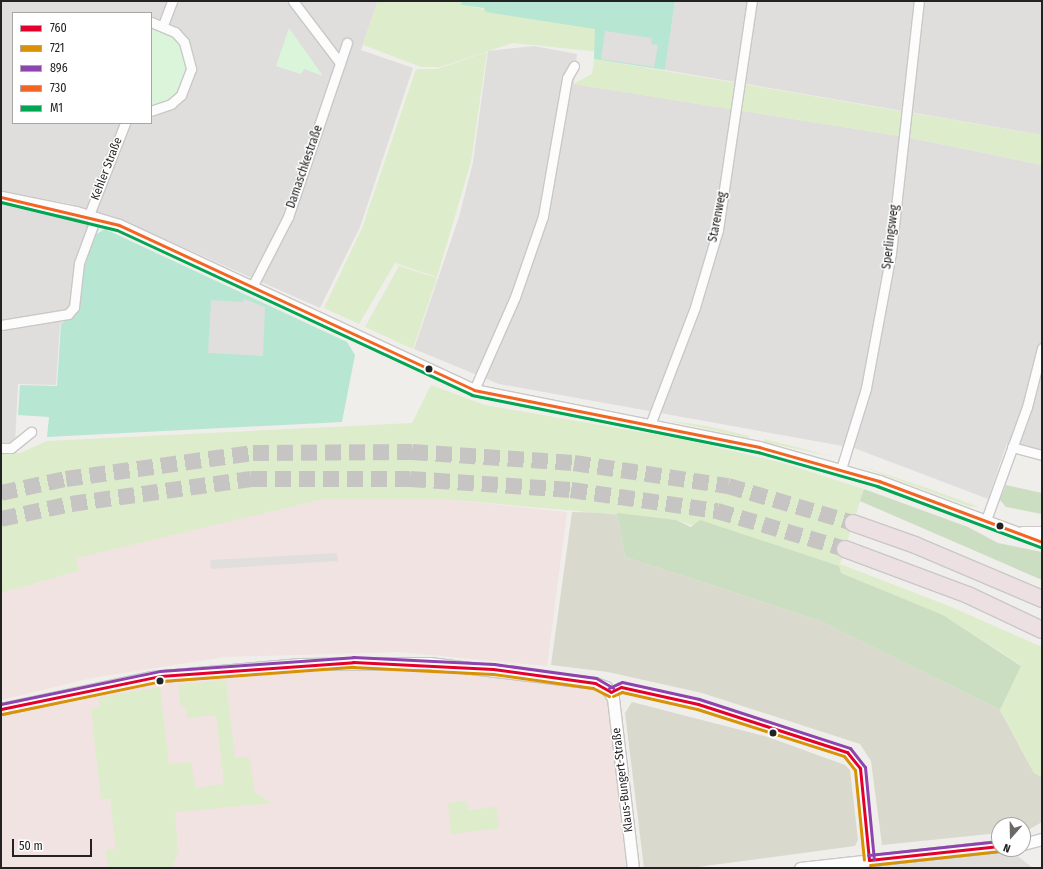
<!DOCTYPE html>
<html>
<head>
<meta charset="utf-8">
<style>
	body { margin:0 }
	#map { position:relative; width:1043px; height:869px; overflow:hidden; background:#f0eeeb; font-family:"Fira Sans Condensed",sans-serif }
	div>[style] { position:absolute }
	[style*='--x'] { left:calc(var(--x)*1px); top:calc(var(--y)*1px); width:calc(var(--w)*1px); rotate:calc(var(--a)*1deg) }
	.residential>* { inset:0; background:#dfdedc }
	.commercial>* { inset:0; background:#f1e3e1 }
	.airport>* { inset:0; background:#e0deda }
	.construction>* { inset:0; background:#d9d9cd }
	.grass>* { inset:0; background:#ddeccb }
	.forest>* { inset:0; background:#cbdec1 }
	.park>* { inset:0; background:#daf5da }
	.pitch>* { inset:0; background:#b7e6d2 }
	.parking>* { inset:0; background:#e0dfde }
	.motorway-tunnel>* { height:16px; margin-top:-8px; transform-origin:0; background:repeating-linear-gradient(90deg,#c7c5c3 0 16px,transparent 0 24px) }
	.roads { filter:drop-shadow(1px 0 #c9c8c7) drop-shadow(-1px 0 #c9c8c7) drop-shadow(0 1px #c9c8c7) drop-shadow(0 -1px #c9c8c7) }
	.minor>* { height:9px; margin:-4.5px; padding:0 4.5px; transform-origin:4.5px; border-radius:4.5px; background:#fdfcfc }
	.tertiary>* { height:11px; margin:-5.5px; padding:0 5.5px; transform-origin:5.5px; border-radius:5.5px; background:#fdfcfc }
	.motorway>* { height:16px; margin:-8px; padding:0 8px; transform-origin:8px; border-radius:8px; background:#ece0e2 }
	.bus-1>* { height:3px; margin:-1.5px; padding:0 1.5px; transform-origin:1.5px; border-radius:1.5px; background:#e4002b }
	.bus-2>* { height:3px; margin:-1.5px; padding:0 1.5px; transform-origin:1.5px; border-radius:1.5px; background:#d79205 }
	.bus-3>* { height:3px; margin:-1.5px; padding:0 1.5px; transform-origin:1.5px; border-radius:1.5px; background:#8e44ad }
	.bus-4>* { height:3px; margin:-1.5px; padding:0 1.5px; transform-origin:1.5px; border-radius:1.5px; background:#f26522 }
	.bus-5>* { height:3px; margin:-1.5px; padding:0 1.5px; transform-origin:1.5px; border-radius:1.5px; background:#00a651 }
	.dots>* { width:11px; height:11px; translate:-50% -50%; box-sizing:border-box; border:2px solid #fff; border-radius:50% }
	span { translate:-50% -50%; white-space:nowrap; text-align:center; line-height:1.15; -webkit-text-stroke:3px #fff; paint-order:stroke }
	.street-label { font-size:12px; color:#222 }
	.frame { position:absolute; inset:0; border:2px solid #222; pointer-events:none }
	.legend { position:absolute; left:12px; top:12px; width:140px; height:112px; box-sizing:border-box; background:#fff; border:1px solid #a7a7a7; margin:0; padding:5px 7px; list-style:none; font-size:12px; color:#222 }
	.legend li { display:flex; align-items:center; gap:8px; height:20px }
	.legend b { width:20px; border:1px solid #a7a7a7 }
	.north { position:absolute; left:991px; top:817px; width:40px; height:40px; box-sizing:border-box; background:#fff; border:1px solid #a7a7a7; border-radius:50%; rotate:200deg; font-size:11px; font-weight:700; line-height:16px; text-align:center; color:#222 }
	.north::after { content:''; display:block; margin:auto; width:14px; height:18px; background:#6a6968; clip-path:polygon(50% 0,100% 100%,50% 72%,0 100%) }
	.scale { position:absolute; left:12px; top:839px; width:80px; height:18px; box-sizing:border-box; border:2px solid #222; border-top:0; padding-left:5px; font-size:12px; line-height:14px; white-space:nowrap; color:#222; -webkit-text-stroke:3px #fff; paint-order:stroke }
</style>
</head>
<body>
<div id="map">
	<div class="residential">
		<i style="clip-path:polygon(evenodd,1px 1px,378px 1px,361px 50px,413px 68px,360px 227px,320px 308px,135px 226px,71px 204px,1px 191px,1px 1px,13px 13px,151px 13px,151px 123px,13px 123px,13px 13px)"></i>
		<i style="clip-path:polygon(675px 1px,1042px 1px,1042px 135px,665px 70px)"></i>
		<i style="clip-path:polygon(534px 46px,577px 54px,574px 84px,906px 137px,1042px 165px,1042px 451px,1007px 443px,988px 499px,854px 448px,499px 384px,414px 349px,459px 217px,473px 162px,488px 51px)"></i>
		<i style="clip-path:polygon(1px 204px,92px 221px,73px 276px,73px 305px,60px 325px,56px 385px,18px 384px,15px 445px,1px 445px)"></i>
	</div>
	<div class="commercial">
		<i style="clip-path:polygon(360px 497px,442px 499px,567px 512px,547px 666px,399px 652px,225px 657px,92px 678px,1px 700px,1px 593px,79px 571px,75px 558px,324px 499px)"></i>
		<i style="clip-path:polygon(399px 665px,593px 686px,607px 698px,627px 868px,1px 868px,1px 713px,90px 691px,230px 671px)"></i>
	</div>
	<div class="airport">
		<i style="clip-path:polygon(1011px 851px,1033px 868px,875px 868px)"></i>
	</div>
	<div class="construction">
		<i style="clip-path:polygon(572px 512px,617px 513px,625px 557px,818px 620px,1000px 710px,1034px 773px,1042px 777px,1042px 822px,1028px 830px,1023px 831px,1023px 825px,999px 825px,999px 833px,882px 845px,871px 761px,860px 744px,702px 693px,608px 672px,551px 665px)"></i>
		<i style="clip-path:polygon(632px 702px,768px 737px,845px 765px,850px 770px,858px 840px,855px 846px,690px 868px,644px 868px,625px 713px)"></i>
	</div>
	<div class="grass">
		<i style="clip-path:polygon(378px 1px,462px 1px,461px 5px,605px 30px,600px 52px,513px 43px,440px 67px,421px 67px,363px 45px)"></i>
		<i style="clip-path:polygon(487px 52px,471px 162px,437px 277px,395px 263px,359px 324px,324px 308px,362px 228px,416px 69px,437px 69px)"></i>
		<i style="clip-path:polygon(594px 59px,1042px 135px,1042px 165px,906px 137px,573px 84px,592px 74px)"></i>
		<i style="clip-path:polygon(399px 266px,437px 278px,413px 349px,365px 327px)"></i>
		<i style="clip-path:polygon(431px 385px,485px 405px,686px 440px,783px 463px,864px 489px,840px 564px,949px 606px,1042px 647px,1042px 777px,1034px 773px,1000px 710px,1021px 665px,943px 615px,841px 573px,676px 520px,442px 499px,324px 499px,76px 558px,79px 571px,1px 593px,1px 453px,20px 453px,47px 441px,412px 423px)"></i>
		<i style="clip-path:polygon(666px 420px,707px 426px,749px 436px,748px 438px)"></i>
		<i style="clip-path:polygon(764px 439px,804px 449px,834px 457px,764px 442px)"></i>
		<i style="clip-path:polygon(855px 464px,930px 489px,979px 507px,968px 506px)"></i>
		<i style="clip-path:polygon(226px 680px,235px 758px,249px 757px,255px 792px,272px 803px,175px 812px,178px 851px,172px 868px,108px 868px,106px 850px,116px 849px,110px 799px,101px 799px,91px 709px,99px 707px,99px 698px,160px 687px,169px 764px,191px 762px,195px 788px,224px 784px,216px 715px,187px 718px,186px 706px,181px 707px,178px 685px)"></i>
		<i style="clip-path:polygon(467px 801px,468px 810px,496px 807px,499px 828px,451px 834px,448px 803px)"></i>
	</div>
	<div class="forest">
		<i style="clip-path:polygon(1006px 485px,1042px 493px,1042px 514px,1006px 507px,1000px 500px)"></i>
		<i style="clip-path:polygon(864px 489px,968px 527px,998px 543px,1042px 552px,1042px 580px,860px 501px)"></i>
		<i style="clip-path:polygon(617px 513px,676px 520px,691px 527px,700px 520px,839px 566px,841px 573px,943px 615px,1021px 666px,1000px 710px,818px 620px,625px 557px)"></i>
	</div>
	<div class="park">
		<i style="clip-path:polygon(151px 28px,171px 35px,180px 45px,186px 69px,177px 93px,168px 101px,151px 107px)"></i>
		<i style="clip-path:polygon(289px 28px,323px 76px,304px 69px,301px 74px,276px 66px)"></i>
	</div>
	<div class="pitch">
		<i style="clip-path:polygon(462px 1px,675px 1px,665px 70px,594px 59px,595px 29px,486px 12px,484px 8px,461px 5px)"></i>
		<i style="clip-path:polygon(105px 229px,347px 342px,355px 355px,342px 422px,47px 437px,49px 417px,18px 415px,20px 385px,57px 386px,61px 324px,77px 309px,84px 264px,95px 235px)"></i>
	</div>
	<div class="parking">
		<i style="clip-path:polygon(605px 31px,652px 38px,651px 44px,658px 45px,654px 67px,601px 59px)"></i>
		<i style="clip-path:polygon(244px 299px,265px 307px,263px 356px,208px 353px,211px 300px,243px 302px)"></i>
		<i style="clip-path:polygon(337px 553px,338px 561px,211px 569px,210px 560px)"></i>
	</div>
	<div class="motorway-tunnel">
		<i style="--x:1;--y:493;--w:66;--a:-12.2"></i>
		<i style="--x:66;--y:479;--w:189;--a:-7.9"></i>
		<i style="--x:253;--y:453;--w:159;--a:-0.4"></i>
		<i style="--x:412;--y:452;--w:162;--a:3.9"></i>
		<i style="--x:574;--y:463;--w:156;--a:8.5"></i>
		<i style="--x:728;--y:486;--w:130;--a:16.5"></i>
		<i style="--x:1;--y:519;--w:72;--a:-12.1"></i>
		<i style="--x:71;--y:504;--w:182;--a:-7.9"></i>
		<i style="--x:251;--y:479;--w:159;--a:0"></i>
		<i style="--x:410;--y:479;--w:161;--a:3.9"></i>
		<i style="--x:571;--y:490;--w:148;--a:8.2"></i>
		<i style="--x:717;--y:511;--w:134;--a:16.5"></i>
	</div>
	<div class="roads">
		<div class="minor">
			<i style="--x:293;--y:1;--w:78;--a:52.8"></i>
			<i style="--x:151;--y:22;--w:26;--a:23"></i>
			<i style="--x:175;--y:32;--w:13;--a:48"></i>
			<i style="--x:184;--y:42;--w:28;--a:75"></i>
			<i style="--x:191;--y:69;--w:28;--a:111"></i>
			<i style="--x:181;--y:95;--w:13;--a:138"></i>
			<i style="--x:171;--y:104;--w:21;--a:161"></i>
			<i style="--x:163;--y:25;--w:26;--a:-69"></i>
			<i style="--x:89;--y:215;--w:99;--a:-68.6"></i>
			<i style="--x:252;--y:287;--w:79;--a:-62.8"></i>
			<i style="--x:288;--y:217;--w:184;--a:-71.3"></i>
			<i style="--x:1;--y:325;--w:68;--a:-9.3"></i>
			<i style="--x:68;--y:314;--w:9;--a:-49"></i>
			<i style="--x:74;--y:307;--w:44;--a:-83.5"></i>
			<i style="--x:79;--y:263;--w:49;--a:-69.7"></i>
			<i style="--x:474;--y:390;--w:102;--a:-66.2"></i>
			<i style="--x:515;--y:297;--w:86;--a:-70.9"></i>
			<i style="--x:543;--y:216;--w:140;--a:-80.1"></i>
			<i style="--x:567;--y:78;--w:14;--a:-60"></i>
			<i style="--x:650;--y:425;--w:126;--a:-69.1"></i>
			<i style="--x:695;--y:307;--w:80;--a:-73.4"></i>
			<i style="--x:718;--y:230;--w:232;--a:-81.6"></i>
			<i style="--x:1012;--y:447;--w:31;--a:15"></i>
			<i style="--x:1;--y:448;--w:10;--a:0"></i>
			<i style="--x:11;--y:448;--w:26;--a:-39"></i>
			<i style="--x:841;--y:469;--w:85;--a:-72.8"></i>
			<i style="--x:866;--y:388;--w:137;--a:-79.5"></i>
			<i style="--x:891;--y:253;--w:254;--a:-83.7"></i>
			<i style="--x:986;--y:520;--w:120;--a:-70.1"></i>
			<i style="--x:1027;--y:407;--w:61;--a:-75.7"></i>
			<i style="--x:611;--y:692;--w:11;--a:-27"></i>
			<i style="--x:621;--y:687;--w:79;--a:12.4"></i>
			<i style="--x:698;--y:704;--w:157;--a:17.9"></i>
			<i style="--x:847;--y:752;--w:21;--a:51"></i>
			<i style="--x:860;--y:768;--w:92;--a:84.4"></i>
		</div>
		<div class="tertiary">
			<i style="--x:1;--y:197;--w:76;--a:11.3"></i>
			<i style="--x:76;--y:212;--w:45;--a:16.8"></i>
			<i style="--x:119;--y:225;--w:391;--a:24.9"></i>
			<i style="--x:474;--y:390;--w:291;--a:11.3"></i>
			<i style="--x:759;--y:447;--w:125;--a:15.8"></i>
			<i style="--x:879;--y:481;--w:174;--a:20.5"></i>
			<i style="--x:1022;--y:532;--w:20;--a:0"></i>
			<i style="--x:1;--y:709;--w:153;--a:-12"></i>
			<i style="--x:151;--y:677;--w:150;--a:-5"></i>
			<i style="--x:300;--y:664;--w:129;--a:-0.4"></i>
			<i style="--x:429;--y:663;--w:167;--a:6.9"></i>
			<i style="--x:595;--y:683;--w:12;--a:20"></i>
			<i style="--x:606;--y:687;--w:13;--a:58"></i>
			<i style="--x:613;--y:698;--w:171;--a:83.3"></i>
			<i style="--x:1023;--y:844;--w:20;--a:-15"></i>
			<i style="--x:800;--y:868;--w:200;--a:-6.3"></i>
		</div>
		<div class="motorway">
			<i style="--x:853;--y:523;--w:66;--a:19.5"></i>
			<i style="--x:915;--y:545;--w:138;--a:23"></i>
			<i style="--x:845;--y:549;--w:131;--a:20.5"></i>
			<i style="--x:968;--y:595;--w:82;--a:25.3"></i>
		</div>
	</div>
	<div class="bus-1">
		<i style="--x:611;--y:692;--w:11;--a:-27"></i>
		<i style="--x:621;--y:687;--w:79;--a:12.4"></i>
		<i style="--x:698;--y:704;--w:157;--a:17.9"></i>
		<i style="--x:847;--y:752;--w:21;--a:51"></i>
		<i style="--x:860;--y:768;--w:92;--a:84.4"></i>
		<i style="--x:1;--y:709;--w:162;--a:-11.7"></i>
		<i style="--x:160;--y:676;--w:194;--a:-4.1"></i>
		<i style="--x:353;--y:662;--w:140;--a:2.9"></i>
		<i style="--x:493;--y:669;--w:103;--a:7.8"></i>
		<i style="--x:595;--y:683;--w:18;--a:29"></i>
		<i style="--x:869;--y:860;--w:131;--a:-6.1"></i>
	</div>
	<div class="bus-2">
		<i style="--x:613;--y:696;--w:10;--a:-24"></i>
		<i style="--x:622;--y:692;--w:77;--a:12.8"></i>
		<i style="--x:697;--y:709;--w:154;--a:17.7"></i>
		<i style="--x:844;--y:756;--w:18;--a:52"></i>
		<i style="--x:855;--y:770;--w:90;--a:84.3"></i>
		<i style="--x:2;--y:714;--w:162;--a:-11.7"></i>
		<i style="--x:161;--y:681;--w:193;--a:-4.2"></i>
		<i style="--x:353;--y:667;--w:140;--a:2.9"></i>
		<i style="--x:493;--y:674;--w:101;--a:8"></i>
		<i style="--x:593;--y:688;--w:18;--a:27"></i>
		<i style="--x:870;--y:865;--w:131;--a:-6.1"></i>
	</div>
	<div class="bus-3">
		<i style="--x:609;--y:688;--w:14;--a:-25"></i>
		<i style="--x:622;--y:682;--w:79;--a:12.4"></i>
		<i style="--x:699;--y:699;--w:159;--a:18"></i>
		<i style="--x:850;--y:748;--w:24;--a:52"></i>
		<i style="--x:865;--y:767;--w:93;--a:84.5"></i>
		<i style="--x:1;--y:704;--w:162;--a:-11.7"></i>
		<i style="--x:160;--y:671;--w:194;--a:-4.1"></i>
		<i style="--x:353;--y:657;--w:141;--a:2.8"></i>
		<i style="--x:494;--y:664;--w:103;--a:7.8"></i>
		<i style="--x:596;--y:678;--w:20;--a:30"></i>
		<i style="--x:868;--y:855;--w:131;--a:-6.1"></i>
	</div>
	<div class="bus-4">
		<i style="--x:1;--y:197;--w:121;--a:13.3"></i>
		<i style="--x:119;--y:225;--w:391;--a:24.9"></i>
		<i style="--x:474;--y:390;--w:291;--a:11.3"></i>
		<i style="--x:759;--y:447;--w:125;--a:15.8"></i>
		<i style="--x:879;--y:481;--w:174;--a:20.5"></i>
	</div>
	<div class="bus-5">
		<i style="--x:1;--y:202;--w:119;--a:13.6"></i>
		<i style="--x:117;--y:230;--w:391;--a:24.9"></i>
		<i style="--x:472;--y:395;--w:292;--a:11.3"></i>
		<i style="--x:758;--y:452;--w:124;--a:15.9"></i>
		<i style="--x:877;--y:486;--w:174;--a:20.5"></i>
	</div>
	<div class="dots">
		<i style="left:429px;top:369px;background:#222"></i>
		<i style="left:1000px;top:526px;background:#222"></i>
		<i style="left:160px;top:681px;background:#222"></i>
		<i style="left:773px;top:733px;background:#222"></i>
	</div>
	<div class="street-label">
		<span style="left:305px;top:167px;rotate:-71deg">Damaschkestraße</span>
		<span style="left:107px;top:169px;rotate:-69deg">Kehler Straße</span>
		<span style="left:718px;top:217px;rotate:-79deg">Starenweg</span>
		<span style="left:891px;top:237px;rotate:-83deg">Sperlingsweg</span>
		<span style="left:623px;top:780px;rotate:-97deg">Klaus-Bungert-Straße</span>
	</div>
	<div class="frame"></div>
	<ul class="legend">
	<li><b style="height:5px;background:#e4002b"></b>760</li>
	<li><b style="height:5px;background:#d79205"></b>721</li>
	<li><b style="height:5px;background:#8e44ad"></b>896</li>
	<li><b style="height:5px;background:#f26522"></b>730</li>
	<li><b style="height:5px;background:#00a651"></b>M1</li>
	</ul>
	<div class="north">N</div>
	<div class="scale">50 m</div>
</div>
</body>
</html>
